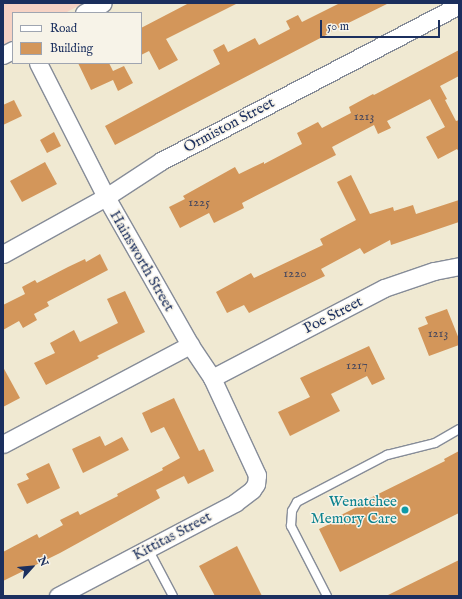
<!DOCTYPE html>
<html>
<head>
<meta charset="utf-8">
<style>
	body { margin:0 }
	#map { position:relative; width:462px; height:599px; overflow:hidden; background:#f0e9d2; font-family:"IM FELL English",serif }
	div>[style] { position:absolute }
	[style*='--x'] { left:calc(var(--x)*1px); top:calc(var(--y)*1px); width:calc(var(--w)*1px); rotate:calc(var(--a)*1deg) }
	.built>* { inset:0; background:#f6d2c4 }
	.building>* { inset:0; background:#d3965a }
	.roads { filter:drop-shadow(1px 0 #868c98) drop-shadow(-1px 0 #868c98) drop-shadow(0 1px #868c98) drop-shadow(0 -1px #868c98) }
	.lane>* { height:8px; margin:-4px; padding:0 4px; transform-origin:4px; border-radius:4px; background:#fff }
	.street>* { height:17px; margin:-8.5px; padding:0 8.5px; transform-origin:8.5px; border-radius:8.5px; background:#fff }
	.dots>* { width:11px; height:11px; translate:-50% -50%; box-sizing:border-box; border:2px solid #f7f3e8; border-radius:50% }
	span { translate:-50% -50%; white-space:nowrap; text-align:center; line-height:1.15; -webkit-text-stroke:3px #f7f3e8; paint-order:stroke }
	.number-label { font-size:13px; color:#49495d }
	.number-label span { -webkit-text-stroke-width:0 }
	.street-label { font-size:15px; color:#1b2f5e }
	.culture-label { font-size:15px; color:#0d838f }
	.right { translate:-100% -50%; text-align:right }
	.frame { position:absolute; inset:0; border:4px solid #1b2f5e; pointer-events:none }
	.legend { position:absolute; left:12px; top:12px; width:130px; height:52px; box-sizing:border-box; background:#f7f3e8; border:1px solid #9fa5b1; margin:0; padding:5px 7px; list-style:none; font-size:12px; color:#1b2f5e }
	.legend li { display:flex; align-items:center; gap:8px; height:20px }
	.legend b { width:20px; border:1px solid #9fa5b1 }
	.north { position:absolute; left:12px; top:547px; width:40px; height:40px; -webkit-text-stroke:3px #f7f3e8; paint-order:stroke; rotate:63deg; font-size:11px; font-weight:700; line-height:16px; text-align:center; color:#1b2f5e }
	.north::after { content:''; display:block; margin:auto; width:14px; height:18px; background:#1b2f5e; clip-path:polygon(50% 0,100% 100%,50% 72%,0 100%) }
	.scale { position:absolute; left:320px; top:20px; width:120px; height:18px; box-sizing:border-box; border:2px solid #1b2f5e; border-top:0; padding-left:5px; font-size:12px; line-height:14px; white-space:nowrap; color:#1b2f5e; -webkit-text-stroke:3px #f7f3e8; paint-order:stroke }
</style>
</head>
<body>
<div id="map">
	<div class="built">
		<i style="clip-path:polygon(3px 3px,84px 3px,65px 13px,13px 13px,13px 40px,3px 45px)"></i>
	</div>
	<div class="building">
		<i style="clip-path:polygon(189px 3px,238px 3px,166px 39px,178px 60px,159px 70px,149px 51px,141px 55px,141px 28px)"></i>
		<i style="clip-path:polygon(340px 3px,389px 3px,330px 32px,330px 33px,115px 145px,105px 126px,220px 64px,213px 50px,224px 44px,228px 52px,255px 38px,259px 45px,290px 29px,286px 21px,298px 15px,302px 22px)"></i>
		<i style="clip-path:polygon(459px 50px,459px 76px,440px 86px,447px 99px,445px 100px,456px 121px,459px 120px,459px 152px,457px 149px,438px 159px,426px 137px,445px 127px,430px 99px,387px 121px,391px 128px,378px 134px,374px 125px,332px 147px,336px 155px,242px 203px,244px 208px,214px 223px,209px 213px,180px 228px,169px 207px,185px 199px,183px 196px,235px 167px,239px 174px,264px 162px,264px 164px,302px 144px,297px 133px,318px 122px,322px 128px,351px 113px,349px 107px,373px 94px,374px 95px)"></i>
		<i style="clip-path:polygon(78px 63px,109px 63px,113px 71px,124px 66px,133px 83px,118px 91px,113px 80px,91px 90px)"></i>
		<i style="clip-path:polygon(14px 100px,22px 116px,3px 125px,3px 105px)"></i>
		<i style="clip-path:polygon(54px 132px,61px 146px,47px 153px,40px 140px)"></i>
		<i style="clip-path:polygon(45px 162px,57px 184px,22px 202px,10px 181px)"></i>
		<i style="clip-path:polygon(351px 175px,370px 214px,393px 207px,394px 211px,413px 205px,416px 214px,459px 200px,459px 222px,391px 245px,390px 240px,364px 254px,360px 248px,321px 269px,325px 276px,249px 313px,244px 305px,227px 313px,216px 292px,251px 273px,254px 278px,323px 245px,320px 239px,356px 220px,337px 182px)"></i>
		<i style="clip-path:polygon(100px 254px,108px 270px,47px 302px,49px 306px,34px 314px,37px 320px,23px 328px,19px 321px,3px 330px,3px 305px,25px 294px,22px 287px,35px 280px,37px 283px,68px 267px,85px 259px,86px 262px)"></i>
		<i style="clip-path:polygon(125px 291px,145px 332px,97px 356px,99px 358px,46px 385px,34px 363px,55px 353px,50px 343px,74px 330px,80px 342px,118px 323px,107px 299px)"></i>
		<i style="clip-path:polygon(447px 309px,459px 339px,459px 345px,429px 356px,418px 328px,428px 324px,425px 317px)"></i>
		<i style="clip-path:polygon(369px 346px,385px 379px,372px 385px,367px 376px,331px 394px,340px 411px,290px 436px,278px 412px,310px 397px,300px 378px)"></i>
		<i style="clip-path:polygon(3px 367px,20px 398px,3px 407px)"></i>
		<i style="clip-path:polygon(174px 398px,199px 451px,204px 449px,214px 471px,188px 484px,184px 476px,156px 490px,160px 498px,60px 553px,3px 581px,3px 552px,37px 534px,39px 538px,63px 525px,60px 520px,78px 511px,80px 515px,118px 496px,117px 494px,163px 470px,162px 468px,180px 458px,164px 427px,151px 433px,142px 413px)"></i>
		<i style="clip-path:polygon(100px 436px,105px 446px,122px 437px,129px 450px,83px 473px,72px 449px)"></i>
		<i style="clip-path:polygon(459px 451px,459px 513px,340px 572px,319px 529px,334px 522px,333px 519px,357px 507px,356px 505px,445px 461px,444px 459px)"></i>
		<i style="clip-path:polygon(49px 463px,60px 488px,27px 504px,17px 484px,29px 479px,26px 474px)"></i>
		<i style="clip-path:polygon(237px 546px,262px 596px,215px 596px,199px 566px)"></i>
		<i style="clip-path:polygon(459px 560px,459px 596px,386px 596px)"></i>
	</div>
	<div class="roads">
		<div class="lane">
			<i style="--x:148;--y:549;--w:53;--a:62"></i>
			<i style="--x:327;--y:596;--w:79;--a:-117.2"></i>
			<i style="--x:291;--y:526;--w:15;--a:-86"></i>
			<i style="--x:292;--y:511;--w:10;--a:-61"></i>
			<i style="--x:297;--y:502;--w:102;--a:-27.6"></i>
			<i style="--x:387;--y:455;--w:49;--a:-14"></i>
			<i style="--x:435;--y:443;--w:28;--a:-30"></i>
		</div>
		<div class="street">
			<i style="--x:84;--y:13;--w:21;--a:-28"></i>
			<i style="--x:3;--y:55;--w:11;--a:-27"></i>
			<i style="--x:38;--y:63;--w:150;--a:63.1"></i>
			<i style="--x:106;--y:197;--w:170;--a:60.4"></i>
			<i style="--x:190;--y:345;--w:40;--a:56"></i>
			<i style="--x:212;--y:378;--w:107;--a:65.1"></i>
			<i style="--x:257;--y:475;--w:9;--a:96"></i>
			<i style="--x:256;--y:484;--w:7;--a:124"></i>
			<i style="--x:252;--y:490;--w:21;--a:143"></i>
			<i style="--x:235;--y:503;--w:200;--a:152.3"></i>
			<i style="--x:3;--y:254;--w:118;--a:-29"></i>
			<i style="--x:106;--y:197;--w:66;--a:-33.2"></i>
			<i style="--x:161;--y:161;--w:336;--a:-27.6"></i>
			<i style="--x:212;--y:378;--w:194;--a:-27.6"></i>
			<i style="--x:384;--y:288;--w:53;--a:-18.8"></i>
			<i style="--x:434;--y:271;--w:25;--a:-11"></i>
			<i style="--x:3;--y:444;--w:212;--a:-27.9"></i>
		</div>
	</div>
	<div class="dots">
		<i style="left:405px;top:510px;background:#0f9aa8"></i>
	</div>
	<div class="number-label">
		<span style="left:364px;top:117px">1213</span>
		<span style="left:199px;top:203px">1225</span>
		<span style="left:295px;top:274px">1220</span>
		<span style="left:438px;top:334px">1213</span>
		<span style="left:357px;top:366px">1217</span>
	</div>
	<div class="street-label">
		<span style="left:229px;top:125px;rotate:-28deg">Ormiston Street</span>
		<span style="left:142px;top:261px;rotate:60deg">Hainsworth Street</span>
		<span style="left:333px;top:315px;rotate:-27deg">Poe Street</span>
		<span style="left:172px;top:536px;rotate:-28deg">Kittitas Street</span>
	</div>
	<div class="culture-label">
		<span class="right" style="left:397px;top:510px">Wenatchee<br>Memory Care</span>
	</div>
	<div class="frame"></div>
	<ul class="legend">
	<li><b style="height:5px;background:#fff"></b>Road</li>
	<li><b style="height:11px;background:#d3965a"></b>Building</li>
	</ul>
	<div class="north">N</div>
	<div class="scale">50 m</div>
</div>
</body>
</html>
